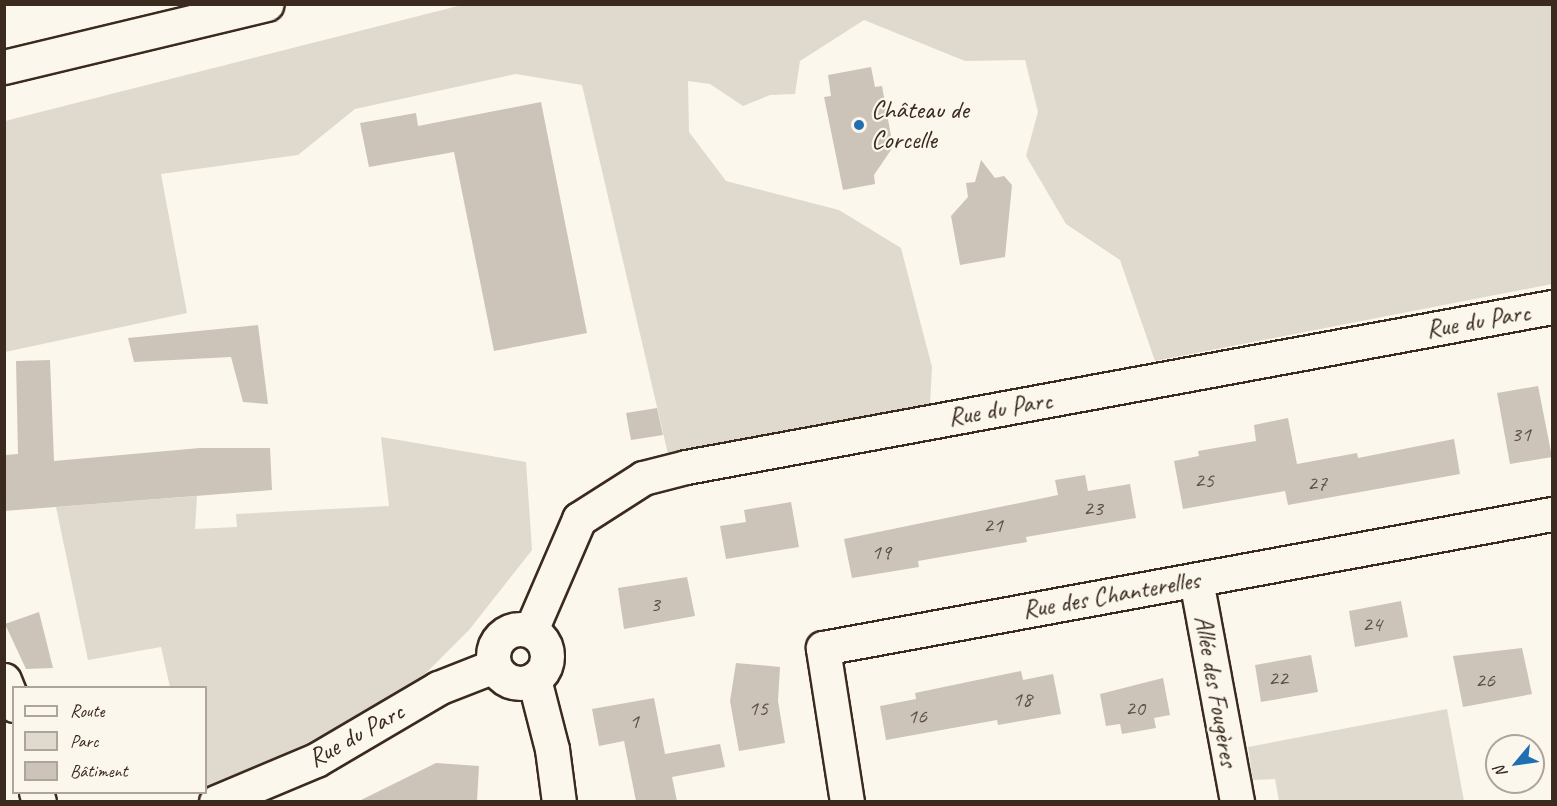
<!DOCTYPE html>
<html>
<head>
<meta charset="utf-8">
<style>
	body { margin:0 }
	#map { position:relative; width:1557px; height:806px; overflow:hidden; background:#fbf7ec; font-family:Caveat,sans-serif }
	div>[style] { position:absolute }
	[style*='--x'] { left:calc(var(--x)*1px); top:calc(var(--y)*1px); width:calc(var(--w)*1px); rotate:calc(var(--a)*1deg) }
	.green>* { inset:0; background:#dfd9ce }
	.building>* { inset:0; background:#ccc4b9 }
	.roads { filter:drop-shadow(2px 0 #3b2a1e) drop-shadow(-2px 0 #3b2a1e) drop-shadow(0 2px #3b2a1e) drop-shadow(0 -2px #3b2a1e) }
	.minor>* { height:33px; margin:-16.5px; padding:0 16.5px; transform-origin:16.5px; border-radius:16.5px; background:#fbf7ec }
	.minor>.ring { margin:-16.5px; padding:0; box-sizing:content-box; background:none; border:33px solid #fbf7ec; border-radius:50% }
	.highway>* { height:33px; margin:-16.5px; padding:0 16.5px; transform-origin:16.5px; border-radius:16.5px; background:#fbf7ec }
	.dots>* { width:16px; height:16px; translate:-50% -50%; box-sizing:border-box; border:3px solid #fbf7ec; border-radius:50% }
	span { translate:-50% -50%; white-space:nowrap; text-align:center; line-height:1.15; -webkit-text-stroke:4.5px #fbf7ec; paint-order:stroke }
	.number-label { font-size:22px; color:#5f5045 }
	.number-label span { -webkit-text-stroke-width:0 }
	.poi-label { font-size:26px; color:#3b2a1e }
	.left { translate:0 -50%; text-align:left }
	.street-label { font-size:26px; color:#3b2a1e }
	.frame { position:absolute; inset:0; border:6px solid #3b2a1e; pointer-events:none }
	.legend { position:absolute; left:12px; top:686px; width:195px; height:108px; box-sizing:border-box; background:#fbf7ec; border:2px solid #aea59a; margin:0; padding:8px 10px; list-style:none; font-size:18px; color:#3b2a1e }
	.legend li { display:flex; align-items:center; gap:12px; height:30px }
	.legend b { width:30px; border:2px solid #aea59a }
	.north { position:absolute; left:1485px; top:734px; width:60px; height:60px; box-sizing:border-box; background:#fbf7ec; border:2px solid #aea59a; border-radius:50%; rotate:241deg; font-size:16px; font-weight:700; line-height:24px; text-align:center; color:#3b2a1e }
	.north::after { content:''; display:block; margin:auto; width:21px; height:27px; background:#1f6fb2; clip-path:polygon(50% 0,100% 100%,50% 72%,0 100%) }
</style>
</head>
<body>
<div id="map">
	<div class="green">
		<i style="clip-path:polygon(462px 5px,1552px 5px,1552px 284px,1155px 361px,1120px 260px,1066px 224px,1026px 156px,1038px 112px,1025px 60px,965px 61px,864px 20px,800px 61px,795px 94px,770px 95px,743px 106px,710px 84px,688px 81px,689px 132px,726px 181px,839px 210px,901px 248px,932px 367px,930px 404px,668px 454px,582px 85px,516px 74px,355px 109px,298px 155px,161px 174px,187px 313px,5px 352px,5px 121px)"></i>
		<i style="clip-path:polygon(381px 437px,526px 462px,532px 550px,469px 630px,420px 679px,351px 723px,206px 790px,206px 688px,170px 687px,161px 647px,88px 660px,56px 507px,197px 496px,195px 529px,237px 527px,236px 514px,389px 506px)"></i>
		<i style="clip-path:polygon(1447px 709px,1464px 801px,1279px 801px,1275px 779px,1253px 780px,1248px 747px)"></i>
	</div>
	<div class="building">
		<i style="clip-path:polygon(871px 67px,875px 87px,882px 86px,893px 147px,874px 175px,875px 184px,843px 190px,824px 97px,831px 96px,828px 75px)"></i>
		<i style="clip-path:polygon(541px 102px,587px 333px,494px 351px,454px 152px,369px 167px,360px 123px,416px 113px,418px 126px)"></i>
		<i style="clip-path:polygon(981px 160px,995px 178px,1004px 176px,1012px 185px,1005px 257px,960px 265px,951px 216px,968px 197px,966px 183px,975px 182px)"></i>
		<i style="clip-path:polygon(258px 325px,268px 404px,243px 402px,231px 357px,134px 362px,128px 338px)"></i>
		<i style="clip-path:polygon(50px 360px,54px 461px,200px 448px,270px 448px,272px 490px,4px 511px,4px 455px,18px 454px,16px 361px)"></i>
		<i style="clip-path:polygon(1538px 386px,1552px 457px,1510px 464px,1497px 393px)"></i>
		<i style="clip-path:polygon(657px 408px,663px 435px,631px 440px,626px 413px)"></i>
		<i style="clip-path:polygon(1288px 418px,1297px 464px,1357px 453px,1358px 458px,1454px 439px,1460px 474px,1288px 505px,1285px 491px,1183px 509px,1174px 461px,1199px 456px,1198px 451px,1256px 441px,1254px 425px)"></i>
		<i style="clip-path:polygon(1085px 475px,1088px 491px,1130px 484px,1136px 518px,1026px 537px,1027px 542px,918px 561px,919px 567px,852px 578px,844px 539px,1058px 495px,1055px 480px)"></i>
		<i style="clip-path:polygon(791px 502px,799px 547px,726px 559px,720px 526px,746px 522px,744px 510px)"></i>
		<i style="clip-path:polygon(687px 577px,695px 616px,624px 629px,618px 588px)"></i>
		<i style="clip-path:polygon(1401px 601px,1408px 637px,1355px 647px,1349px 611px)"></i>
		<i style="clip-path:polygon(39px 612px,53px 668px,26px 669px,5px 624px)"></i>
		<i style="clip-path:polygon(1522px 648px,1532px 694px,1463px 707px,1453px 656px)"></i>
		<i style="clip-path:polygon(1311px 655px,1318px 692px,1261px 702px,1255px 665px)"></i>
		<i style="clip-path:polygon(736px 663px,780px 667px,778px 701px,785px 743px,739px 751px,730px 701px)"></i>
		<i style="clip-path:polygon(1021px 671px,1023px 680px,1053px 674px,1061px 714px,998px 725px,997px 720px,886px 740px,880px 706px,916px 699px,915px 693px)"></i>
		<i style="clip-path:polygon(1163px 678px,1170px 715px,1154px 718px,1156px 728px,1122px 734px,1120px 724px,1106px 726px,1100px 694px)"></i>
		<i style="clip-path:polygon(654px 698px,665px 754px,720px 744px,725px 767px,672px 777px,677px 801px,636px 801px,624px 741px,599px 746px,592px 709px)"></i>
		<i style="clip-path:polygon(436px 763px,479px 766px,477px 801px,359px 801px)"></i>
	</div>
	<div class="roads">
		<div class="minor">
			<i style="--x:1196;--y:580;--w:226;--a:79.5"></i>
			<i class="ring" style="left:493px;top:629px;width:21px;height:21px"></i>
			<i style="--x:531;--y:630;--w:121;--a:-66.6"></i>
			<i style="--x:579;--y:519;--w:76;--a:-32.6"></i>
			<i style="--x:643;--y:478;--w:44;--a:-14.3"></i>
			<i style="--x:686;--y:467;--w:881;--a:-10.47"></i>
			<i style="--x:534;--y:679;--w:72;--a:75.6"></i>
			<i style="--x:552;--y:749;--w:53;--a:82.5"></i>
			<i style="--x:4;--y:680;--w:27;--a:68"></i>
			<i style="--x:36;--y:792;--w:10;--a:73"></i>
			<i style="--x:216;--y:802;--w:108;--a:-22.8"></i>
			<i style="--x:316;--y:760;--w:142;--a:-30.5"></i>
			<i style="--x:438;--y:688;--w:60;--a:-21.4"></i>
			<i style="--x:847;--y:802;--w:156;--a:-98.9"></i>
			<i style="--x:823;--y:648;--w:741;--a:-10.42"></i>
		</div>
		<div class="highway">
			<i style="--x:4;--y:67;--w:270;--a:-13.5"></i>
		</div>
	</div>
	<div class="dots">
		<i style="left:859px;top:125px;background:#1f6fb2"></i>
	</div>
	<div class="number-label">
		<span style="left:1521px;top:435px">31</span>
		<span style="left:1204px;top:481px">25</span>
		<span style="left:1317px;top:484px">27</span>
		<span style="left:1093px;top:509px">23</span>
		<span style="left:993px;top:526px">21</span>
		<span style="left:881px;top:553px">19</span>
		<span style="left:655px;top:605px">3</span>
		<span style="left:1372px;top:625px">24</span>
		<span style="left:1278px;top:679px">22</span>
		<span style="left:1485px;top:681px">26</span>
		<span style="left:1022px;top:700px">18</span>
		<span style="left:758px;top:709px">15</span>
		<span style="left:1135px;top:709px">20</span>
		<span style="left:917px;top:717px">16</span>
		<span style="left:634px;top:722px">1</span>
	</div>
	<div class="poi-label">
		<span class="left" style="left:871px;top:125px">Château de<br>Corcelle</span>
	</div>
	<div class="street-label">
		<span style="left:1478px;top:321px;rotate:-10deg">Rue du Parc</span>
		<span style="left:1000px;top:409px;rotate:-10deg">Rue du Parc</span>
		<span style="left:1111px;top:595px;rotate:-10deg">Rue des Chanterelles</span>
		<span style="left:1216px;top:691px;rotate:80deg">Allée des Fougères</span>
		<span style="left:356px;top:735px;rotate:-29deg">Rue du Parc</span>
	</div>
	<div class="frame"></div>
	<ul class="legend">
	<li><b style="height:8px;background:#fbf7ec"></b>Route</li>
	<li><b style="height:16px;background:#dfd9ce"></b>Parc</li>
	<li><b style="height:16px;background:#ccc4b9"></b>Bâtiment</li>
	</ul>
	<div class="north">N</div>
</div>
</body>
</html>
